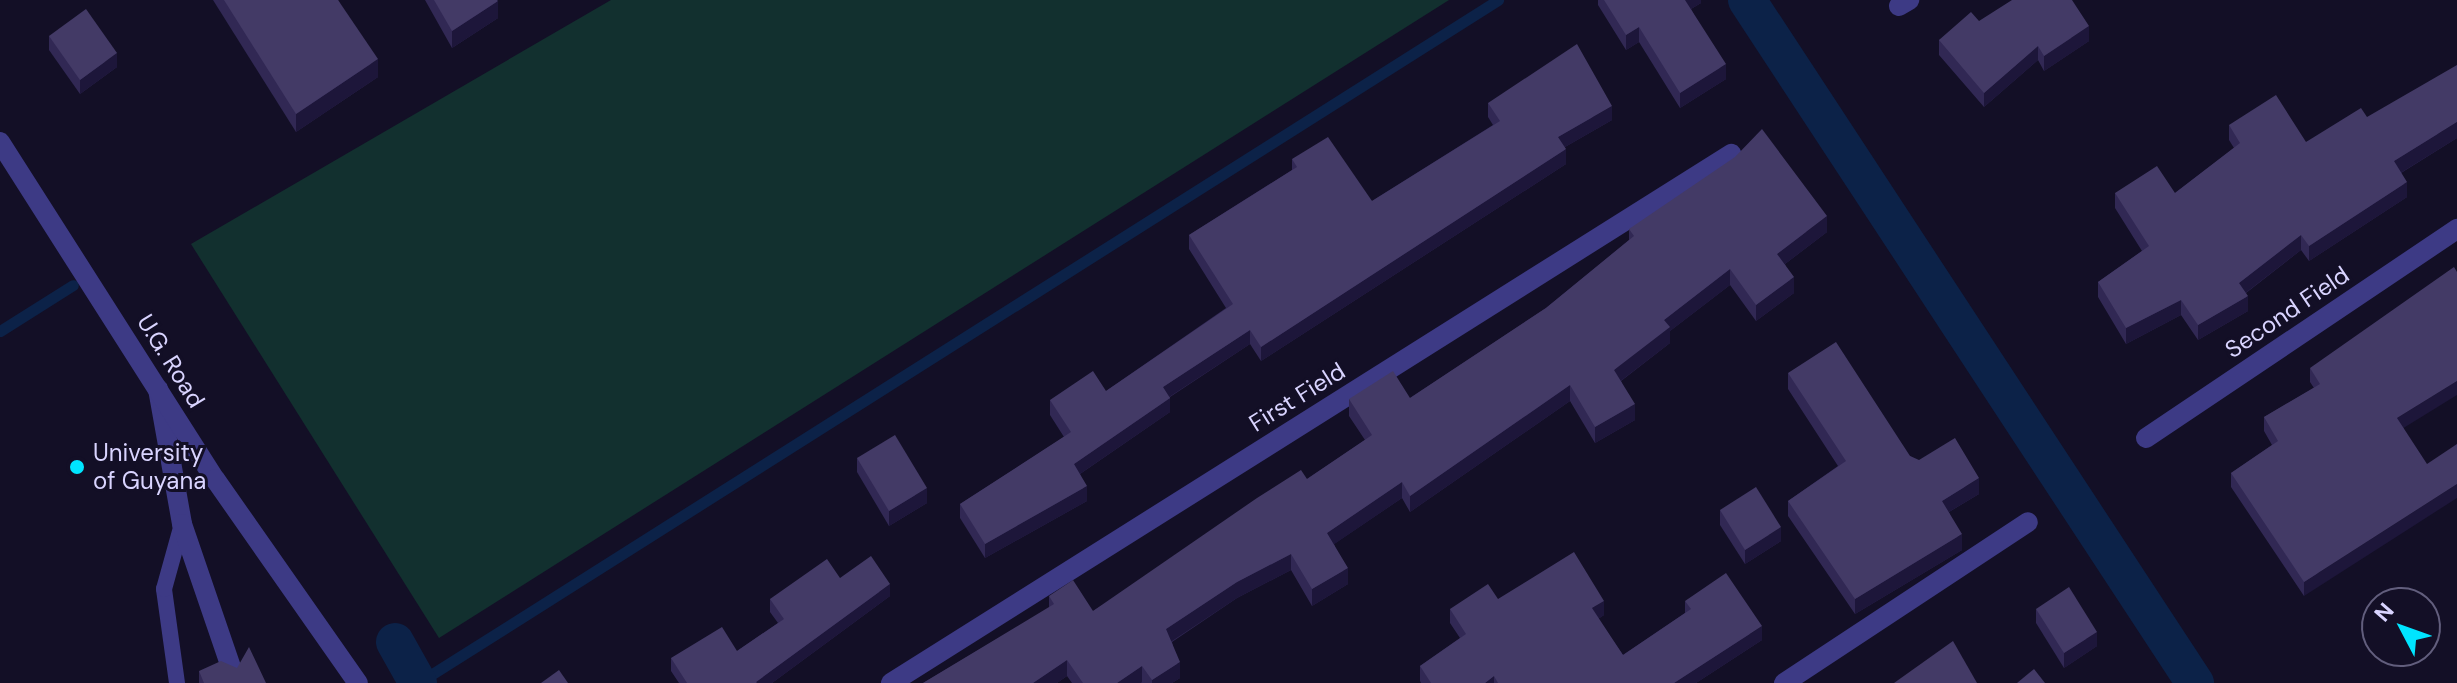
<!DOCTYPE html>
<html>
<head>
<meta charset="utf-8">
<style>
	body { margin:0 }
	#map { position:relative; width:2457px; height:683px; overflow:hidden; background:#130f26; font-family:"DM Sans",sans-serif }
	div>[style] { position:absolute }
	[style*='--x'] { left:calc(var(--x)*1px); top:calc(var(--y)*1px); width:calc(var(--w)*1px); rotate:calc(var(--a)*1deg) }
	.green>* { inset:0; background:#12302f }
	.stream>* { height:11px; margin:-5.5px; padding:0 5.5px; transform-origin:5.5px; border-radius:5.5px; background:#0c2248 }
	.canal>* { height:38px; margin:-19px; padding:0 19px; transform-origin:19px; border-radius:19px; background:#0c2248 }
	.service>* { height:16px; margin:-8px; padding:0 8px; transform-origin:8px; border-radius:8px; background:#3d3a85 }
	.minor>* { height:20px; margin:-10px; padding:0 10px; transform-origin:10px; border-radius:10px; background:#3d3a85 }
	.tertiary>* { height:20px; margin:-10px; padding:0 10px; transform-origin:10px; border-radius:10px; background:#3d3a85 }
	.wall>* { inset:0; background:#312854 }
	.shaded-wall>* { inset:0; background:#1d163a }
	.building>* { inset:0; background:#433a66 }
	.dots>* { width:22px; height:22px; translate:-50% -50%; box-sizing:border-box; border:4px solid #130f26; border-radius:50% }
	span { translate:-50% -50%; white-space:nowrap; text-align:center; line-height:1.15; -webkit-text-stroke:6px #130f26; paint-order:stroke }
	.street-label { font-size:24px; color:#d9d4ff }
	.poi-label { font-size:24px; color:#d9d4ff }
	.left { translate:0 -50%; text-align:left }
	.north { position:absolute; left:2361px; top:587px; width:80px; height:80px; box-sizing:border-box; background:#130f26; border:2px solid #625e7d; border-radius:50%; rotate:311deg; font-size:22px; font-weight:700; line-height:32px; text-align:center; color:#d9d4ff }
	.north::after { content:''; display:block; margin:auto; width:28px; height:36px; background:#00e5ff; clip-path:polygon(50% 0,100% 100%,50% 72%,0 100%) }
</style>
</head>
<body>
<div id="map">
	<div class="green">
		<i style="clip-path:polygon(611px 0,1449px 0,439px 638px,191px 244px)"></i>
	</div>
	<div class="stream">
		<i style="--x:0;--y:331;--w:86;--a:-32.2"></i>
		<i style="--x:418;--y:683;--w:1278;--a:-32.31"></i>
	</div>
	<div class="canal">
		<i style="--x:1747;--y:0;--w:817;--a:56.74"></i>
		<i style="--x:395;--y:642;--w:47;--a:60.7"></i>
	</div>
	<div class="service">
		<i style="--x:177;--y:683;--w:95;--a:-97.9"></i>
		<i style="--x:164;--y:589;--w:67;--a:-74.5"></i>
	</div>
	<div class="minor">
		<i style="--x:1899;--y:6;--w:12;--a:-31"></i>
		<i style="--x:158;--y:389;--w:137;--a:79.9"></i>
		<i style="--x:182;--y:524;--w:154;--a:71.1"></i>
		<i style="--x:2146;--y:438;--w:375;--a:-33.9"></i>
		<i style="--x:891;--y:683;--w:993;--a:-32.2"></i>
		<i style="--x:1784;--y:683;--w:292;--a:-33.4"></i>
	</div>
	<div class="tertiary">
		<i style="--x:0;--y:142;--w:400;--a:57.5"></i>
		<i style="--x:215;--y:479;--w:249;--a:55"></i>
	</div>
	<div class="wall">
		<i style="clip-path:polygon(213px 0,338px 0,378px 77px,296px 132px)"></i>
		<i style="clip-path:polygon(425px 0,497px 0,498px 18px,452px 48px)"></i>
		<i style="clip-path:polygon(1598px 0,1701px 0,1701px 3px,1691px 9px,1726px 79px,1680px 108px,1639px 42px,1626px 50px,1598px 5px)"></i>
		<i style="clip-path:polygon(1979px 21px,2089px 41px,2044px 71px,2038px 60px,1984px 107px,1939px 55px,1939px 40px)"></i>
		<i style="clip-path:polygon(49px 36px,117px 67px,80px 94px,49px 50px)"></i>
		<i style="clip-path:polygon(1488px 103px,1612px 120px,1565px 147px,1566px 164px,1261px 361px,1250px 344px,1170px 397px,1170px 412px,1080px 474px,1087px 501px,985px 558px,960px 518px,960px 504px,1064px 437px,1050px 415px,1050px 400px,1106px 391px,1226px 308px,1189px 249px,1189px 235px,1292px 170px,1292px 159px,1372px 201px,1493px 125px,1488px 117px)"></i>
		<i style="clip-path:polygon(2367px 117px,2457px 138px,2401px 173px,2407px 197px,2309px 261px,2301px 250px,2246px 293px,2248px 311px,2198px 340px,2181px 315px,2126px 344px,2098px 297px,2098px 282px,2142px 251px,2115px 208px,2115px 193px,2175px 193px,2234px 148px,2229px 140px,2229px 125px,2306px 142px)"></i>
		<i style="clip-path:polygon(1629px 229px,1827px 232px,1785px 264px,1794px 293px,1756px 321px,1730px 285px,1670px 331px,1670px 343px,1621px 381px,1635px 420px,1595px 443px,1570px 401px,1410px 512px,1402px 498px,1334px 544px,1348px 584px,1312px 606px,1291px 570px,1237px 598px,1172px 642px,1180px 678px,1172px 683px,1072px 683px,1067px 676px,1057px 683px,923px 683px,1049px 608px,1049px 596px,1093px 611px,1307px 479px,1365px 440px,1349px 416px,1349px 399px,1410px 398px,1546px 308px,1629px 240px)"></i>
		<i style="clip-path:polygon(2310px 368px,2404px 428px,2304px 596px,2231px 487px,2231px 473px,2272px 445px,2264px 431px,2264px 417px,2314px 388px,2310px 382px)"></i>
		<i style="clip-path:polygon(1788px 373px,1910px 456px,1979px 494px,1949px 512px,1962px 550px,1855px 614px,1788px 516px,1788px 501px,1838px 466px,1788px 389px)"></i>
		<i style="clip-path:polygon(857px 458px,927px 503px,889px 526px,857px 472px)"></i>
		<i style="clip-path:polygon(1720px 510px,1781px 541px,1745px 564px,1720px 525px)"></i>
		<i style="clip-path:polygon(840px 578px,890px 596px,772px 683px,679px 683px,671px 671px,671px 658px,737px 651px,778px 623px,770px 612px,770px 599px)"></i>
		<i style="clip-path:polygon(1498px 599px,1604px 615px,1598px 619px,1623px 655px,1685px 613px,1685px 601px,1762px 640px,1696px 683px,1421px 683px,1420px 681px,1420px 666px,1460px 638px,1450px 623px,1450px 609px)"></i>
		<i style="clip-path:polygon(2036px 609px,2097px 646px,2064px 668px,2036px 623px)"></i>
		<i style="clip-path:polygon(199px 671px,266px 683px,199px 683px)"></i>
	</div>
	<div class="shaded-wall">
		<i style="clip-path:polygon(1684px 0,1701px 0,1701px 3px,1684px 13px)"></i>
		<i style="clip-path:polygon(498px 1px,498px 18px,452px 48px,452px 31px)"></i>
		<i style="clip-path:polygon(2089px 26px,2089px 41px,2044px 71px,2044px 56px)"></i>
		<i style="clip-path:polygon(1639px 27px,1639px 42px,1626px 50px,1626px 35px)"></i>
		<i style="clip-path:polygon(2038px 46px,2038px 60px,1984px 107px,1984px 93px)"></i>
		<i style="clip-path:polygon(117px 53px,117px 67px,80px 94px,80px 80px)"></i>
		<i style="clip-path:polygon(378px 59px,378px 77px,296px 132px,296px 114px)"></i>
		<i style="clip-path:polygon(1726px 64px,1726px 79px,1680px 108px,1680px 93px)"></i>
		<i style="clip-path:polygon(1612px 106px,1612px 120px,1558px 151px,1558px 137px)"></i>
		<i style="clip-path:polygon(2457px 122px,2457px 138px,2394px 177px,2394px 161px)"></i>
		<i style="clip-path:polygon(1566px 149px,1566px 164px,1261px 361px,1261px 347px)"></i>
		<i style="clip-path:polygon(2407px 182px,2407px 197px,2309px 261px,2309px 246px)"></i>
		<i style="clip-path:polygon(1827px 216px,1827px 232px,1777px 270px,1777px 254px)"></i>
		<i style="clip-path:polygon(2301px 235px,2301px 250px,2239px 298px,2239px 283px)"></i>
		<i style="clip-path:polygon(1730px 269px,1730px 285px,1670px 331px,1670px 343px,1614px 386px,1614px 370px,1664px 320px)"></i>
		<i style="clip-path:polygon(1794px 277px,1794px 293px,1756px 321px,1756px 305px)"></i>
		<i style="clip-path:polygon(2248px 296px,2248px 311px,2198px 340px,2198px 325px)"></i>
		<i style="clip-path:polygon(2181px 300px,2181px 315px,2126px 344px,2126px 328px)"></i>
		<i style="clip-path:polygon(1250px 330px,1250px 344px,1163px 401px,1163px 387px)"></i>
		<i style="clip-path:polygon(2457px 381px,2457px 395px,2397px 432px,2397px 418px)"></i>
		<i style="clip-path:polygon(1570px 385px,1570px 401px,1410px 512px,1410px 496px)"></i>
		<i style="clip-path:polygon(1170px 398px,1170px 412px,1074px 478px,1074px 464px)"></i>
		<i style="clip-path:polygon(1635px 404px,1635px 420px,1595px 443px,1595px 427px)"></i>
		<i style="clip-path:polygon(1979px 478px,1979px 494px,1942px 516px,1942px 501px)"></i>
		<i style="clip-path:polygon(1402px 482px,1402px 498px,1327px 549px,1327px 533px)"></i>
		<i style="clip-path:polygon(2457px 484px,2457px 498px,2304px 596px,2304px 582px)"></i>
		<i style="clip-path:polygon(1087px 486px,1087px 501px,985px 558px,985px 544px)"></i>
		<i style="clip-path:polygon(927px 488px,927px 503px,889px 526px,889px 511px)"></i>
		<i style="clip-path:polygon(1781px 527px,1781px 541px,1745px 564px,1745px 550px)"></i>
		<i style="clip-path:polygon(1962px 534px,1962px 550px,1855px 614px,1855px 599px)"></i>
		<i style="clip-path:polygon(1291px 554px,1291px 570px,1237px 598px,1166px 645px,1166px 629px,1237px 582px)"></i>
		<i style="clip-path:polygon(1348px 568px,1348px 584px,1312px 606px,1312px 589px)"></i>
		<i style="clip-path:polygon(890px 584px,890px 596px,772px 683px,756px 683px,756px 682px)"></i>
		<i style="clip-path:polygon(1604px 601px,1604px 615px,1592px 623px,1592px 608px)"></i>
		<i style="clip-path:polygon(1762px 626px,1762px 640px,1696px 683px,1674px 683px)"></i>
		<i style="clip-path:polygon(2097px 632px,2097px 646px,2064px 668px,2064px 653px)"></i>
		<i style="clip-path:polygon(1067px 660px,1067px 676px,1057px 683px,1033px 683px)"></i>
		<i style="clip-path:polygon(1180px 662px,1180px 678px,1172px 683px,1152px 683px,1152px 680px)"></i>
		<i style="clip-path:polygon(1142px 666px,1142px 682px,1141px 683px,1117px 683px)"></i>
		<i style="clip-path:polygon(1494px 676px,1494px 683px,1485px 683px)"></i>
	</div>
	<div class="building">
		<i style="clip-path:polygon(224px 0,338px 0,378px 59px,296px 114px)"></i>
		<i style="clip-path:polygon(434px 0,497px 0,498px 1px,452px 31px)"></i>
		<i style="clip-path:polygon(1604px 0,1685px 0,1726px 64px,1680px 93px,1639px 27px,1626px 35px)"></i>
		<i style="clip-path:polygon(2012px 0,2072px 0,2089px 26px,2044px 56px,2038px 46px,1984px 93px,1939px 40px,1971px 12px,1979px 21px)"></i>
		<i style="clip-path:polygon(86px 9px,117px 53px,80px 80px,49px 36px)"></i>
		<i style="clip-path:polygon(1577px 44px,1612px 106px,1558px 137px,1566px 149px,1261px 347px,1250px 330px,1163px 387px,1170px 398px,1074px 464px,1087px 486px,985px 544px,960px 504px,1071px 432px,1050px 400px,1093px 371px,1106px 391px,1233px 304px,1189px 235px,1297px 167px,1292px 159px,1328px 137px,1372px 201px,1500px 121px,1488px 103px)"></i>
		<i style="clip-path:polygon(2457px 65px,2457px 122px,2394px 161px,2407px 182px,2309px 246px,2301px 235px,2239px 283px,2248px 296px,2198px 325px,2181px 300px,2126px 328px,2098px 282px,2149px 246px,2115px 193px,2157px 166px,2175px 193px,2240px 143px,2229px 125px,2276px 95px,2306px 142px,2361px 108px,2367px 117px)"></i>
		<i style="clip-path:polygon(1762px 129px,1827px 216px,1777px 254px,1794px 277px,1756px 305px,1730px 269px,1664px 320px,1670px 327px,1614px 370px,1635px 404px,1595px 427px,1570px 385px,1410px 496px,1402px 482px,1327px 533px,1348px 568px,1312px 589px,1291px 554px,1237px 582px,1166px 629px,1180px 662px,1152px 680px,1142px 666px,1117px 683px,1083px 683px,1067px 660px,1033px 683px,923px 683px,1054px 604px,1049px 596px,1073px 580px,1093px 611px,1257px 498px,1301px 470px,1307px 479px,1372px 435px,1349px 399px,1393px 371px,1410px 398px,1546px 308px,1634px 236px,1629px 229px,1735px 157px)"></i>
		<i style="clip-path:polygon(2454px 267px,2457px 272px,2457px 381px,2397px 418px,2427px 464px,2457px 444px,2457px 484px,2304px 582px,2231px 473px,2278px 441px,2264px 417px,2320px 384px,2310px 368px)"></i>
		<i style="clip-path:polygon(1836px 342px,1910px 456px,1919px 460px,1955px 438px,1979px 478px,1942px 501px,1962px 534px,1855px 599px,1788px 501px,1846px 461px,1788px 373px)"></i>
		<i style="clip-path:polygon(895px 435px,927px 488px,889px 511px,857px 458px)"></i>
		<i style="clip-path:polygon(1756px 487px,1781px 527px,1745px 550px,1720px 510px)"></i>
		<i style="clip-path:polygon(1574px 552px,1604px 601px,1592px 608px,1623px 655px,1691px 609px,1685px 601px,1726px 573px,1762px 626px,1674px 683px,1498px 683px,1494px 676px,1485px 683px,1431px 683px,1420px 666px,1466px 634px,1450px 609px,1488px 584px,1498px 599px)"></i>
		<i style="clip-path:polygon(871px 556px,890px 584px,756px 682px,757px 683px,687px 683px,671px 658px,722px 627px,737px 651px,784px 619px,770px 599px,827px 559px,840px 578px)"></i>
		<i style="clip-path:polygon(2069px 587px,2097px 632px,2064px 653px,2036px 609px)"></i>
		<i style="clip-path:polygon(1953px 641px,1977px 683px,1894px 683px)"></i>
		<i style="clip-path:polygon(249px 647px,266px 683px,204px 683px,199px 671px,221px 661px,237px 668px)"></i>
		<i style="clip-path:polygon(2034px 669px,2045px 683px,2017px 683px)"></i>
		<i style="clip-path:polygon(559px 670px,568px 683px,541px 683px)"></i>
	</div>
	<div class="dots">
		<i style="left:77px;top:467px;background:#00e5ff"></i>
	</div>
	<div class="street-label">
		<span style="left:2287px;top:312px;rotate:-34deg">Second Field</span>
		<span style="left:171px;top:361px;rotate:58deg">U.G. Road</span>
		<span style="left:1297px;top:397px;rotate:-32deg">First Field</span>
	</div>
	<div class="poi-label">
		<span class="left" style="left:93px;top:467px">University<br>of Guyana</span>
	</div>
	<div class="north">N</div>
</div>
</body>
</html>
